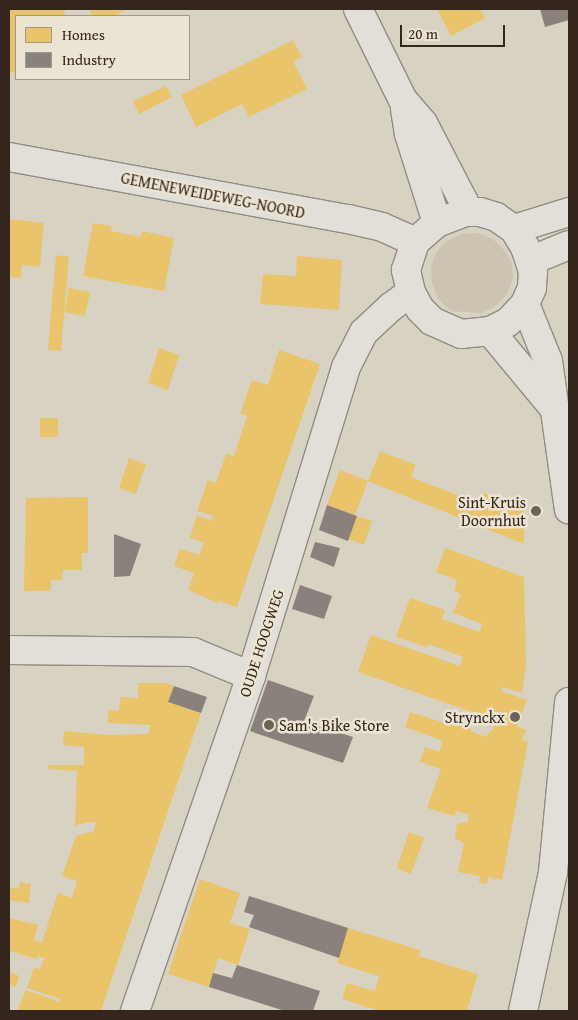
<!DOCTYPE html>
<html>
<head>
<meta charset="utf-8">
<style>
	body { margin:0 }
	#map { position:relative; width:578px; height:1020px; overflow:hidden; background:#d8d2c3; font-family:"Gentium Book Plus",serif }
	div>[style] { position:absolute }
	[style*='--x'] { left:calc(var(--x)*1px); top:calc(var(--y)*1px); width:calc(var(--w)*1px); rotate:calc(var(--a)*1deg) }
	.green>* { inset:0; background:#ccc3b0 }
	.homes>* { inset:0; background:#e9c46a }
	.industry>* { inset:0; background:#8a817c }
	.roads { filter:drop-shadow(1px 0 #908c82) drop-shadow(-1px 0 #908c82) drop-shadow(0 1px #908c82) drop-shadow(0 -1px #908c82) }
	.street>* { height:28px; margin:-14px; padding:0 14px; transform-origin:14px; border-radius:14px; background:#e1dfd7 }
	.secondary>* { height:28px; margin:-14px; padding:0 14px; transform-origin:14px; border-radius:14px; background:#e1dfd7 }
	.dots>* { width:14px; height:14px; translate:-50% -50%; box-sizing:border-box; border:2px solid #ebe4d3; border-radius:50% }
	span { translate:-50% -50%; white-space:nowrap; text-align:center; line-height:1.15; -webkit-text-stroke:5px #ebe4d3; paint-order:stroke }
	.street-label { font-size:16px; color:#34261d }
	.poi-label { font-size:16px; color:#34261d }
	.right { translate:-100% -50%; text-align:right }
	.left { translate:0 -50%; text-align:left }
	.frame { position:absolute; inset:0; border:10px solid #34261d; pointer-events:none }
	.legend { position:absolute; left:15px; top:15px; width:175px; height:65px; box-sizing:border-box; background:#ebe4d3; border:1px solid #a2988a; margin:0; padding:6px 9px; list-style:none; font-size:15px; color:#34261d }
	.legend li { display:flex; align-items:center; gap:10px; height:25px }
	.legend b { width:25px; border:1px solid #a2988a }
	.scale { position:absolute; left:400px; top:25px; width:105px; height:22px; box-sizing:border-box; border:2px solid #34261d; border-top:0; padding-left:6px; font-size:15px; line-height:18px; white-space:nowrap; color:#34261d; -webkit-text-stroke:4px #ebe4d3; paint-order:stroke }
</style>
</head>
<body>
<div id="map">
	<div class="green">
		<i style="clip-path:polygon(479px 233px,494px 240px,505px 251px,512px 263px,513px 278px,507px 294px,497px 305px,481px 313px,451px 311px,438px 299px,432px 283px,431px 266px,437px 251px,448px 240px,462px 234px)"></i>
	</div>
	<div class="homes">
		<i style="clip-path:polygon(9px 9px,65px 9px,64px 16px,16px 16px,16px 73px,9px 72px)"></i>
		<i style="clip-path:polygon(89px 9px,123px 9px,124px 11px,114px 16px,92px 16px)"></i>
		<i style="clip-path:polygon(437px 9px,480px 9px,485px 18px,451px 36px)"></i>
		<i style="clip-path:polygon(293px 40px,302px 57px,293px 61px,307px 89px,249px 117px,242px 104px,196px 127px,181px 95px)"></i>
		<i style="clip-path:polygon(166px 86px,172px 97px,139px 114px,133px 101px)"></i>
		<i style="clip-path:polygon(9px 219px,44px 223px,40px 267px,22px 265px,21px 278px,9px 277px)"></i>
		<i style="clip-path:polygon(93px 223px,112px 226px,111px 231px,141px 237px,142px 231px,174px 238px,164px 291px,83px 276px)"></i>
		<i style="clip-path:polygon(56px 255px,69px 257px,61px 351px,48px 350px)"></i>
		<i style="clip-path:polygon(297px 256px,342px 260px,339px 310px,260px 304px,263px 274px,296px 276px)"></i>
		<i style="clip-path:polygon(69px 288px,90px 292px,85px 316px,65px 312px)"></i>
		<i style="clip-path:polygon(159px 348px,179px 355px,168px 390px,148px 383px)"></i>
		<i style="clip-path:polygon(279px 350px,320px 364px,237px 607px,218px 601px,218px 603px,188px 590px,194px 573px,174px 566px,180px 549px,199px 555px,204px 542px,190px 538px,197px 515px,212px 521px,213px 516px,197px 511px,208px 480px,216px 483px,226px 454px,234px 456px,247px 416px,240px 414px,252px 380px,268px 385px)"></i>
		<i style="clip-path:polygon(40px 418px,58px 418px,58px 437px,40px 437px)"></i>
		<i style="clip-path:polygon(380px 451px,416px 465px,411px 477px,480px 504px,484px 493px,524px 508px,524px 544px,368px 481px)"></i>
		<i style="clip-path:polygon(129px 458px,146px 464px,136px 494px,119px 488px)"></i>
		<i style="clip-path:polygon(340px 470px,368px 481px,355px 515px,327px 505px)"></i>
		<i style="clip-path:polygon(88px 497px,88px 553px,82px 553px,82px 570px,63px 570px,62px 580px,51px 580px,51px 591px,24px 591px,26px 498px)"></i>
		<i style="clip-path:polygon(357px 516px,372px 521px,364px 545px,349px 539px)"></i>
		<i style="clip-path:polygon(445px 548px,524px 577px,526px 666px,522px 693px,503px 687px,501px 691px,527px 700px,517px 727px,526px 730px,522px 740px,528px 742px,502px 880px,488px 877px,487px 884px,479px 883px,480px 876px,458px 872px,464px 843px,455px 839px,457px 824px,468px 822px,469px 815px,456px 811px,455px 816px,427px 808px,441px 769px,420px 762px,425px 747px,439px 752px,443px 741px,405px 727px,410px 712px,455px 726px,460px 724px,470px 728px,472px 732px,487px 737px,490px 730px,492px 731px,495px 720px,358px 672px,371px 635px,460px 666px,463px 657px,428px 644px,427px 647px,396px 637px,410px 598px,445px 610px,442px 619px,480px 632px,482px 624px,453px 613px,461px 594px,454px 591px,457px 580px,436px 572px)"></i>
		<i style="clip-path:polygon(138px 683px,167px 683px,174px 686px,168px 702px,201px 713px,101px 1011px,17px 1011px,26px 990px,60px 1002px,60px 999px,27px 988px,34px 968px,40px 969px,44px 958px,38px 956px,37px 959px,9px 951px,9px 918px,38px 925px,34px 940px,42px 942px,58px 893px,72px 898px,75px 888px,77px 881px,62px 876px,76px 836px,89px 832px,93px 833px,96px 822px,87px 822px,75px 826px,77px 771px,48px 769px,49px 765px,84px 765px,84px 747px,63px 745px,64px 731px,109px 735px,148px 734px,151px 725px,108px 723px,108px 710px,119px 711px,120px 697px,138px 698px)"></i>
		<i style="clip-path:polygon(409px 832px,424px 838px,411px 874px,397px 868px)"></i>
		<i style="clip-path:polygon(200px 879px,240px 893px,230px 923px,250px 929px,238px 965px,218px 958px,209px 987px,168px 974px)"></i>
		<i style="clip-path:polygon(20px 882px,31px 884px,29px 903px,9px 900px,11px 887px,19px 889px)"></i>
		<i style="clip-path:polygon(348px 928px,420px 950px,419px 956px,478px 974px,467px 1011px,380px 1011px,342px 999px,347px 983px,375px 991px,379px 976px,337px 963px)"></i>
		<i style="clip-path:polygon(9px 971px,19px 976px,16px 987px,9px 984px)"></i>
	</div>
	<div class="industry">
		<i style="clip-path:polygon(540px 9px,569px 9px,569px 20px,545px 27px)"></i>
		<i style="clip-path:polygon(327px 505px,357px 516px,348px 541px,319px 530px)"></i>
		<i style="clip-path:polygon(114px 534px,141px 544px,130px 576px,114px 577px)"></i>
		<i style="clip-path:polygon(315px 542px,340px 548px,334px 567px,310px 557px)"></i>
		<i style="clip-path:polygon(300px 585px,332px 596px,324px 619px,292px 609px)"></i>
		<i style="clip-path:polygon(268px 680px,314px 696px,304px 721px,353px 737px,343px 763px,250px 731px)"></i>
		<i style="clip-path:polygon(174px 686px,207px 697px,201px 713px,168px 702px)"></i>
		<i style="clip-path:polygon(249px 896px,348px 928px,339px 958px,249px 927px,254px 915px,244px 912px)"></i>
		<i style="clip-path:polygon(237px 965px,320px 991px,313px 1011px,285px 1011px,209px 987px,213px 973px,232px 978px)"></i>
	</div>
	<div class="roads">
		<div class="street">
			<i style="--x:9;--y:157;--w:345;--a:10.4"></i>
			<i style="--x:348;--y:219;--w:35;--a:13"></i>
			<i style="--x:382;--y:227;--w:36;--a:24"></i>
			<i style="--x:514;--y:229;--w:58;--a:-17.2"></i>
			<i style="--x:530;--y:261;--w:42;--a:-22.3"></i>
			<i style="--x:9;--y:650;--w:184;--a:0.6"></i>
			<i style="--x:193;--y:652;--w:63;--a:22.5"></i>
			<i style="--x:135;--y:1011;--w:355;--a:-70.9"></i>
			<i style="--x:251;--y:676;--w:323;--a:-72.9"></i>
			<i style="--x:346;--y:367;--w:39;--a:-63"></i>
			<i style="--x:364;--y:332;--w:37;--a:-43"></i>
			<i style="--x:391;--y:307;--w:25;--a:-37"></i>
		</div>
		<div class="secondary">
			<i style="--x:358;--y:9;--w:102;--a:63.7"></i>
			<i style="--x:403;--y:100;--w:30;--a:49"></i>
			<i style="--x:423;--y:123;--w:89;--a:62.6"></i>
			<i style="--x:464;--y:202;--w:10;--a:84"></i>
			<i style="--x:405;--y:109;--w:25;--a:81"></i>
			<i style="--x:409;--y:134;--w:93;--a:72.5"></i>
			<i style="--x:465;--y:212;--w:15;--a:0"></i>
			<i style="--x:480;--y:212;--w:17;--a:17"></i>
			<i style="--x:496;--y:217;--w:22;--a:34"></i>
			<i style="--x:514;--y:229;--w:21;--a:59"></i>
			<i style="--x:525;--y:247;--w:26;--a:72"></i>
			<i style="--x:533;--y:272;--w:16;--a:94"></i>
			<i style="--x:532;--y:288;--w:17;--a:114"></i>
			<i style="--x:525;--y:304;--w:25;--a:133"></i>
			<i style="--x:508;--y:322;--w:20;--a:153"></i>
			<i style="--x:490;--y:331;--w:29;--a:174"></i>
			<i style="--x:461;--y:334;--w:32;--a:-156"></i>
			<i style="--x:432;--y:321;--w:17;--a:-135"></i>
			<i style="--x:420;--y:309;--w:19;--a:-118"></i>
			<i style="--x:411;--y:292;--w:23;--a:-103"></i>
			<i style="--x:406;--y:270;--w:29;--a:-72"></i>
			<i style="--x:415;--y:242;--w:29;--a:-41"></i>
			<i style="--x:437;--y:223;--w:30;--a:-21"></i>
			<i style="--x:525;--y:304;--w:61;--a:68"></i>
			<i style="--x:548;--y:361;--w:150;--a:82"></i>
			<i style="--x:490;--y:331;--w:100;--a:50.3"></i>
			<i style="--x:523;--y:1011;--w:142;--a:-77.8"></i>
			<i style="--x:553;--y:872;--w:171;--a:-84.6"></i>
		</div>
	</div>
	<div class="dots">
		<i style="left:536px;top:511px;background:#6d6257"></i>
		<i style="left:515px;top:717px;background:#6d6257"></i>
		<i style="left:269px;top:725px;background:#6d6257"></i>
	</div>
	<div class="street-label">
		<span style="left:213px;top:195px;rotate:11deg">GEMENEWEIDEWEG-NOORD</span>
		<span style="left:261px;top:643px;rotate:-72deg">OUDE HOOGWEG</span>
	</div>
	<div class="poi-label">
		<span class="right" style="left:526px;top:511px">Sint-Kruis<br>Doornhut</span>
		<span class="right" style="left:505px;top:717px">Strynckx</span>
		<span class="left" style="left:279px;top:725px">Sam's Bike Store</span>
	</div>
	<div class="frame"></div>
	<ul class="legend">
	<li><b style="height:14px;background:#e9c46a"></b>Homes</li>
	<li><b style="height:14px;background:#8a817c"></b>Industry</li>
	</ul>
	<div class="scale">20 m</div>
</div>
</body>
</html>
